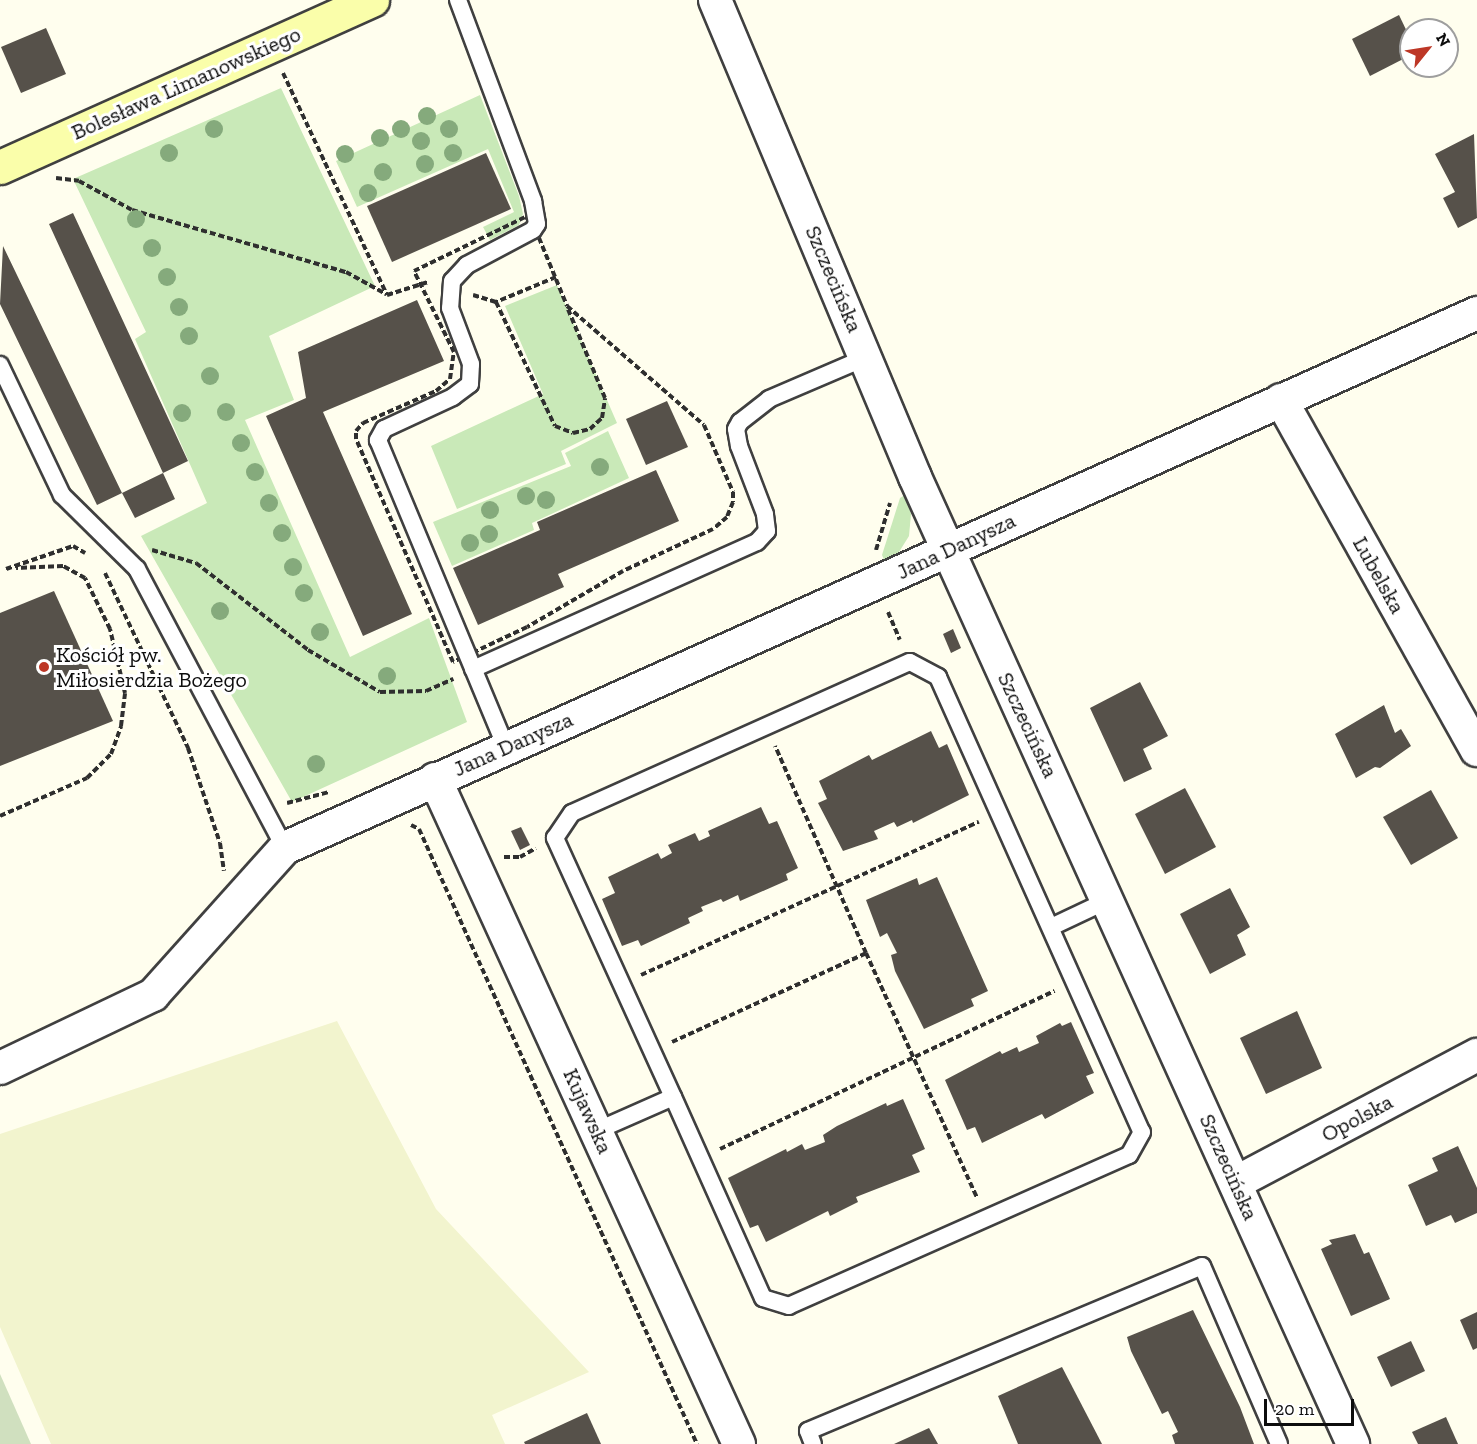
<!DOCTYPE html>
<html>
<head>
<meta charset="utf-8">
<style>
	body { margin:0 }
	#map { position:relative; width:1477px; height:1444px; overflow:hidden; background:#fffeee; font-family:"Zilla Slab",serif }
	div>[style] { position:absolute }
	[style*='--x'] { left:calc(var(--x)*1px); top:calc(var(--y)*1px); width:calc(var(--w)*1px); rotate:calc(var(--a)*1deg) }
	.farmland>* { inset:0; background:#f2f4ce }
	.green>* { inset:0; background:#c9e9b8 }
	.cemetery>* { inset:0; background:#d0e0bf }
	.building>* { inset:0; background:#56514a }
	.path>* { height:4px; margin-top:-2px; transform-origin:0; background:repeating-linear-gradient(90deg,#2f2f2f 0 6px,transparent 0 9px) }
	.roads { filter:drop-shadow(2px 0 #404040) drop-shadow(-2px 0 #404040) drop-shadow(0 2px #404040) drop-shadow(0 -2px #404040) }
	.lane>* { height:16px; margin:-8px; padding:0 8px; transform-origin:8px; border-radius:8px; background:#fff }
	.street>* { height:32px; margin:-16px; padding:0 16px; transform-origin:16px; border-radius:16px; background:#fff }
	.secondary>* { height:33px; margin:-16.5px; padding:0 16.5px; transform-origin:16.5px; border-radius:16.5px; background:#fafeaa }
	.trees>* { width:18px; height:18px; margin:-9px; border-radius:50%; background:#85aa7c }
	.dots>* { width:16px; height:16px; translate:-50% -50%; box-sizing:border-box; border:3px solid #fff; border-radius:50% }
	span { translate:-50% -50%; white-space:nowrap; text-align:center; line-height:1.15; -webkit-text-stroke:6px #fff; paint-order:stroke }
	.street-label { font-size:22px; color:#0d0d0d }
	.poi-label { font-size:22px; color:#0d0d0d }
	.left { translate:0 -50%; text-align:left }
	.north { position:absolute; left:1399px; top:18px; width:60px; height:60px; box-sizing:border-box; background:#fff; border:2px solid #9e9e9e; border-radius:50%; rotate:60deg; font-size:16px; font-weight:700; line-height:24px; text-align:center; color:#0d0d0d }
	.north::after { content:''; display:block; margin:auto; width:21px; height:27px; background:#bd3726; clip-path:polygon(50% 0,100% 100%,50% 72%,0 100%) }
	.scale { position:absolute; left:1264px; top:1399px; width:90px; height:27px; box-sizing:border-box; border:3px solid #0d0d0d; border-top:0; padding-left:8px; font-size:18px; line-height:21px; white-space:nowrap; color:#0d0d0d; -webkit-text-stroke:4px #fff; paint-order:stroke }
</style>
</head>
<body>
<div id="map">
	<div class="farmland">
		<i style="clip-path:polygon(337px 1021px,436px 1209px,589px 1372px,492px 1415px,505px 1444px,51px 1444px,0 1327px,0 1134px)"></i>
	</div>
	<div class="green">
		<i style="clip-path:polygon(281px 88px,375px 286px,269px 336px,294px 400px,245px 420px,350px 657px,429px 618px,467px 722px,292px 802px,141px 536px,207px 503px,135px 339px,146px 332px,73px 179px)"></i>
		<i style="clip-path:polygon(480px 95px,519px 196px,523px 214px,519px 225px,490px 240px,483px 227px,514px 212px,488px 149px,357px 207px,336px 161px)"></i>
		<i style="clip-path:polygon(557px 285px,617px 423px,561px 451px,566px 464px,457px 509px,431px 446px,543px 394px,505px 306px)"></i>
		<i style="clip-path:polygon(608px 431px,629px 478px,532px 523px,534px 530px,452px 566px,433px 522px,571px 466px,565px 453px)"></i>
		<i style="clip-path:polygon(905px 495px,911px 514px,909px 536px,899px 552px,885px 562px,882px 555px,900px 498px)"></i>
	</div>
	<div class="cemetery">
		<i style="clip-path:polygon(0 1374px,31px 1444px,0 1444px)"></i>
	</div>
	<div class="building">
		<i style="clip-path:polygon(1399px 15px,1411px 40px,1411px 55px,1370px 76px,1352px 39px)"></i>
		<i style="clip-path:polygon(46px 28px,66px 74px,21px 93px,1px 47px)"></i>
		<i style="clip-path:polygon(1474px 134px,1477px 218px,1458px 228px,1443px 198px,1455px 192px,1435px 154px)"></i>
		<i style="clip-path:polygon(486px 153px,511px 209px,392px 262px,367px 206px)"></i>
		<i style="clip-path:polygon(73px 213px,188px 461px,163px 473px,175px 499px,135px 518px,122px 493px,97px 505px,0 304px,3px 246px,122px 493px,163px 473px,49px 224px)"></i>
		<i style="clip-path:polygon(417px 300px,444px 361px,323px 412px,412px 614px,363px 636px,266px 416px,306px 398px,298px 352px)"></i>
		<i style="clip-path:polygon(667px 401px,688px 447px,646px 465px,626px 419px)"></i>
		<i style="clip-path:polygon(656px 470px,679px 521px,558px 574px,564px 587px,478px 625px,453px 568px,540px 530px,537px 522px)"></i>
		<i style="clip-path:polygon(54px 591px,113px 721px,0 766px,0 613px)"></i>
		<i style="clip-path:polygon(953px 629px,961px 648px,951px 653px,943px 634px)"></i>
		<i style="clip-path:polygon(1140px 682px,1168px 736px,1143px 749px,1152px 769px,1124px 782px,1090px 708px)"></i>
		<i style="clip-path:polygon(1384px 705px,1395px 733px,1401px 729px,1411px 746px,1380px 768px,1375px 767px,1356px 778px,1335px 734px)"></i>
		<i style="clip-path:polygon(931px 731px,939px 748px,947px 744px,969px 795px,913px 823px,912px 820px,897px 827px,894px 822px,874px 831px,878px 839px,843px 851px,818px 803px,827px 799px,819px 781px,869px 755px,872px 760px)"></i>
		<i style="clip-path:polygon(1185px 788px,1216px 847px,1165px 874px,1135px 814px)"></i>
		<i style="clip-path:polygon(1431px 790px,1458px 838px,1411px 865px,1383px 817px)"></i>
		<i style="clip-path:polygon(761px 807px,769px 824px,777px 821px,798px 868px,786px 874px,788px 880px,740px 901px,738px 895px,723px 902px,721px 899px,701px 907px,703px 911px,688px 918px,690px 923px,641px 946px,638px 940px,622px 946px,602px 899px,615px 893px,608px 877px,658px 853px,661px 859px,672px 853px,668px 845px,695px 833px,699px 841px,710px 836px,708px 831px)"></i>
		<i style="clip-path:polygon(521px 827px,530px 845px,520px 850px,511px 831px)"></i>
		<i style="clip-path:polygon(937px 877px,988px 991px,971px 999px,974px 1006px,924px 1029px,895px 971px,891px 955px,897px 953px,887px 933px,880px 937px,866px 900px,917px 878px,919px 885px)"></i>
		<i style="clip-path:polygon(1230px 888px,1250px 927px,1237px 935px,1246px 955px,1210px 974px,1180px 914px)"></i>
		<i style="clip-path:polygon(1297px 1011px,1322px 1068px,1266px 1094px,1240px 1038px)"></i>
		<i style="clip-path:polygon(1071px 1022px,1094px 1073px,1086px 1076px,1094px 1093px,1045px 1119px,1042px 1114px,982px 1143px,975px 1127px,967px 1130px,945px 1080px,1000px 1051px,1002px 1054px,1017px 1047px,1019px 1052px,1039px 1043px,1036px 1036px,1060px 1023px,1062px 1026px)"></i>
		<i style="clip-path:polygon(903px 1099px,925px 1149px,912px 1155px,920px 1172px,856px 1197px,858px 1202px,830px 1216px,828px 1211px,766px 1242px,758px 1225px,750px 1228px,728px 1178px,786px 1149px,787px 1152px,802px 1144px,805px 1150px,825px 1142px,823px 1135px,837px 1126px,886px 1103px,887px 1106px)"></i>
		<i style="clip-path:polygon(1458px 1146px,1477px 1188px,1477px 1213px,1455px 1223px,1451px 1215px,1426px 1226px,1408px 1185px,1438px 1171px,1432px 1158px)"></i>
		<i style="clip-path:polygon(1355px 1234px,1364px 1254px,1369px 1252px,1390px 1299px,1351px 1316px,1321px 1249px,1332px 1244px,1329px 1240px)"></i>
		<i style="clip-path:polygon(1193px 1310px,1240px 1407px,1254px 1444px,1175px 1444px,1172px 1435px,1178px 1432px,1168px 1411px,1162px 1414px,1131px 1351px,1127px 1337px)"></i>
		<i style="clip-path:polygon(1477px 1312px,1477px 1348px,1473px 1350px,1460px 1320px)"></i>
		<i style="clip-path:polygon(1411px 1341px,1425px 1371px,1391px 1387px,1377px 1357px)"></i>
		<i style="clip-path:polygon(1062px 1367px,1102px 1444px,1018px 1444px,998px 1396px)"></i>
		<i style="clip-path:polygon(587px 1413px,601px 1444px,525px 1444px,524px 1442px)"></i>
		<i style="clip-path:polygon(1446px 1417px,1458px 1444px,1418px 1444px,1412px 1432px)"></i>
		<i style="clip-path:polygon(929px 1428px,938px 1444px,894px 1444px)"></i>
	</div>
	<div class="path">
		<i style="--x:283;--y:73;--w:245;--a:64.9"></i>
		<i style="--x:387;--y:295;--w:43;--a:-17.6"></i>
		<i style="--x:56;--y:178;--w:23;--a:7"></i>
		<i style="--x:79;--y:181;--w:60;--a:28.7"></i>
		<i style="--x:132;--y:210;--w:223;--a:16.2"></i>
		<i style="--x:346;--y:272;--w:46;--a:28.8"></i>
		<i style="--x:525;--y:217;--w:8;--a:30"></i>
		<i style="--x:532;--y:221;--w:92;--a:67.6"></i>
		<i style="--x:567;--y:306;--w:181;--a:41"></i>
		<i style="--x:704;--y:425;--w:73;--a:66.6"></i>
		<i style="--x:733;--y:492;--w:10;--a:90"></i>
		<i style="--x:733;--y:502;--w:16;--a:112"></i>
		<i style="--x:727;--y:517;--w:18;--a:139"></i>
		<i style="--x:713;--y:529;--w:99;--a:155"></i>
		<i style="--x:623;--y:571;--w:111;--a:149.7"></i>
		<i style="--x:527;--y:627;--w:82;--a:154.7"></i>
		<i style="--x:453;--y:662;--w:243;--a:-113.5"></i>
		<i style="--x:356;--y:439;--w:8;--a:-90"></i>
		<i style="--x:356;--y:431;--w:11;--a:-49"></i>
		<i style="--x:363;--y:423;--w:80;--a:-23.7"></i>
		<i style="--x:436;--y:391;--w:18;--a:-41"></i>
		<i style="--x:450;--y:379;--w:27;--a:-82"></i>
		<i style="--x:454;--y:352;--w:90;--a:-116.3"></i>
		<i style="--x:414;--y:271;--w:123;--a:-25.9"></i>
		<i style="--x:556;--y:277;--w:65;--a:157.4"></i>
		<i style="--x:496;--y:302;--w:137;--a:64.6"></i>
		<i style="--x:555;--y:426;--w:19;--a:21"></i>
		<i style="--x:573;--y:433;--w:17;--a:-13"></i>
		<i style="--x:590;--y:429;--w:16;--a:-43"></i>
		<i style="--x:602;--y:418;--w:20;--a:-81"></i>
		<i style="--x:605;--y:398;--w:96;--a:-112.6"></i>
		<i style="--x:473;--y:295;--w:24;--a:17"></i>
		<i style="--x:152;--y:550;--w:46;--a:16.5"></i>
		<i style="--x:196;--y:563;--w:142;--a:37.8"></i>
		<i style="--x:308;--y:650;--w:83;--a:30.3"></i>
		<i style="--x:380;--y:692;--w:46;--a:-1.2"></i>
		<i style="--x:426;--y:691;--w:30;--a:-24"></i>
		<i style="--x:876;--y:550;--w:49;--a:-73.4"></i>
		<i style="--x:6;--y:569;--w:71;--a:-18.9"></i>
		<i style="--x:73;--y:546;--w:14;--a:30"></i>
		<i style="--x:105;--y:573;--w:194;--a:64.6"></i>
		<i style="--x:188;--y:748;--w:100;--a:71.4"></i>
		<i style="--x:220;--y:843;--w:28;--a:82"></i>
		<i style="--x:888;--y:612;--w:30;--a:67"></i>
		<i style="--x:287;--y:803;--w:43;--a:-14.7"></i>
		<i style="--x:0;--y:816;--w:95;--a:-23.6"></i>
		<i style="--x:87;--y:778;--w:34;--a:-45"></i>
		<i style="--x:111;--y:754;--w:30;--a:-70"></i>
		<i style="--x:121;--y:726;--w:33;--a:-83"></i>
		<i style="--x:125;--y:693;--w:66;--a:-103.2"></i>
		<i style="--x:110;--y:629;--w:57;--a:-116.1"></i>
		<i style="--x:85;--y:578;--w:25;--a:-151"></i>
		<i style="--x:63;--y:566;--w:47;--a:177.6"></i>
		<i style="--x:411;--y:825;--w:9;--a:27"></i>
		<i style="--x:419;--y:829;--w:675;--a:65.68"></i>
		<i style="--x:504;--y:857;--w:16;--a:0"></i>
		<i style="--x:520;--y:857;--w:18;--a:-29"></i>
		<i style="--x:866;--y:953;--w:269;--a:65.6"></i>
		<i style="--x:641;--y:975;--w:371;--a:-24.4"></i>
		<i style="--x:672;--y:1042;--w:213;--a:-24.6"></i>
		<i style="--x:866;--y:953;--w:226;--a:-113.7"></i>
		<i style="--x:720;--y:1149;--w:370;--a:-25.3"></i>
	</div>
	<div class="roads">
		<div class="lane">
			<i style="--x:458;--y:0;--w:215;--a:69.5"></i>
			<i style="--x:533;--y:201;--w:23;--a:80"></i>
			<i style="--x:537;--y:224;--w:7;--a:124"></i>
			<i style="--x:533;--y:230;--w:75;--a:152.1"></i>
			<i style="--x:467;--y:265;--w:22;--a:133"></i>
			<i style="--x:452;--y:281;--w:27;--a:94"></i>
			<i style="--x:450;--y:308;--w:60;--a:69.4"></i>
			<i style="--x:471;--y:364;--w:20;--a:93"></i>
			<i style="--x:470;--y:384;--w:21;--a:143"></i>
			<i style="--x:453;--y:397;--w:76;--a:155.1"></i>
			<i style="--x:384;--y:429;--w:13;--a:119"></i>
			<i style="--x:378;--y:440;--w:333;--a:67.4"></i>
			<i style="--x:0;--y:365;--w:144;--a:64.5"></i>
			<i style="--x:62;--y:495;--w:105;--a:44.6"></i>
			<i style="--x:137;--y:569;--w:316;--a:62.1"></i>
			<i style="--x:473;--y:669;--w:311;--a:-24.1"></i>
			<i style="--x:757;--y:542;--w:15;--a:-48"></i>
			<i style="--x:767;--y:531;--w:17;--a:-97"></i>
			<i style="--x:765;--y:514;--w:73;--a:-110.9"></i>
			<i style="--x:739;--y:446;--w:17;--a:-100"></i>
			<i style="--x:736;--y:429;--w:8;--a:-60"></i>
			<i style="--x:740;--y:422;--w:37;--a:-38"></i>
			<i style="--x:769;--y:399;--w:107;--a:-23.2"></i>
			<i style="--x:1051;--y:927;--w:63;--a:-25.3"></i>
			<i style="--x:596;--y:1131;--w:84;--a:-23.8"></i>
			<i style="--x:673;--y:1097;--w:285;--a:-114.5"></i>
			<i style="--x:555;--y:838;--w:30;--a:-56"></i>
			<i style="--x:572;--y:813;--w:370;--a:-24.1"></i>
			<i style="--x:910;--y:662;--w:32;--a:28"></i>
			<i style="--x:938;--y:677;--w:499;--a:65.9"></i>
			<i style="--x:1142;--y:1132;--w:26;--a:119"></i>
			<i style="--x:1129;--y:1155;--w:372;--a:156.1"></i>
			<i style="--x:789;--y:1306;--w:27;--a:-163"></i>
			<i style="--x:763;--y:1298;--w:220;--a:-114.1"></i>
			<i style="--x:813;--y:1444;--w:14;--a:-111"></i>
			<i style="--x:808;--y:1431;--w:427;--a:-22.7"></i>
			<i style="--x:1202;--y:1266;--w:194;--a:66.6"></i>
		</div>
		<div class="street">
			<i style="--x:715;--y:0;--w:517;--a:67.25"></i>
			<i style="--x:915;--y:477;--w:1062;--a:65.63"></i>
			<i style="--x:1281;--y:400;--w:401;--a:60.8"></i>
			<i style="--x:435;--y:779;--w:731;--a:65.43"></i>
			<i style="--x:0;--y:1068;--w:170;--a:-25.5"></i>
			<i style="--x:153;--y:995;--w:198;--a:-48.1"></i>
			<i style="--x:285;--y:848;--w:1307;--a:-24.17"></i>
			<i style="--x:1237;--y:1182;--w:272;--a:-27.9"></i>
		</div>
		<div class="secondary">
			<i style="--x:0;--y:167;--w:408;--a:-24.2"></i>
		</div>
	</div>
	<div class="trees">
		<i style="left:427px;top:116px"></i>
		<i style="left:214px;top:129px"></i>
		<i style="left:401px;top:129px"></i>
		<i style="left:449px;top:129px"></i>
		<i style="left:380px;top:138px"></i>
		<i style="left:421px;top:141px"></i>
		<i style="left:169px;top:153px"></i>
		<i style="left:453px;top:153px"></i>
		<i style="left:345px;top:154px"></i>
		<i style="left:425px;top:164px"></i>
		<i style="left:383px;top:172px"></i>
		<i style="left:368px;top:193px"></i>
		<i style="left:136px;top:219px"></i>
		<i style="left:152px;top:248px"></i>
		<i style="left:167px;top:277px"></i>
		<i style="left:179px;top:307px"></i>
		<i style="left:189px;top:336px"></i>
		<i style="left:210px;top:376px"></i>
		<i style="left:226px;top:412px"></i>
		<i style="left:182px;top:413px"></i>
		<i style="left:241px;top:443px"></i>
		<i style="left:600px;top:467px"></i>
		<i style="left:255px;top:472px"></i>
		<i style="left:526px;top:496px"></i>
		<i style="left:546px;top:500px"></i>
		<i style="left:269px;top:503px"></i>
		<i style="left:490px;top:510px"></i>
		<i style="left:282px;top:533px"></i>
		<i style="left:489px;top:534px"></i>
		<i style="left:470px;top:543px"></i>
		<i style="left:293px;top:567px"></i>
		<i style="left:304px;top:593px"></i>
		<i style="left:220px;top:611px"></i>
		<i style="left:320px;top:632px"></i>
		<i style="left:387px;top:676px"></i>
		<i style="left:316px;top:764px"></i>
	</div>
	<div class="dots">
		<i style="left:44px;top:667px;background:#bd3726"></i>
	</div>
	<div class="street-label">
		<span style="left:186px;top:83px;rotate:-24deg">Bolesława Limanowskiego</span>
		<span style="left:834px;top:279px;rotate:67deg">Szczecińska</span>
		<span style="left:956px;top:546px;rotate:-25deg">Jana Danysza</span>
		<span style="left:1379px;top:575px;rotate:61deg">Lubelska</span>
		<span style="left:1028px;top:725px;rotate:65deg">Szczecińska</span>
		<span style="left:513px;top:744px;rotate:-24deg">Jana Danysza</span>
		<span style="left:588px;top:1111px;rotate:66deg">Kujawska</span>
		<span style="left:1357px;top:1118px;rotate:-28deg">Opolska</span>
		<span style="left:1229px;top:1167px;rotate:66deg">Szczecińska</span>
	</div>
	<div class="poi-label">
		<span class="left" style="left:56px;top:667px">Kościół pw.<br>Miłosierdzia Bożego</span>
	</div>
	<div class="north">N</div>
	<div class="scale">20 m</div>
</div>
</body>
</html>
